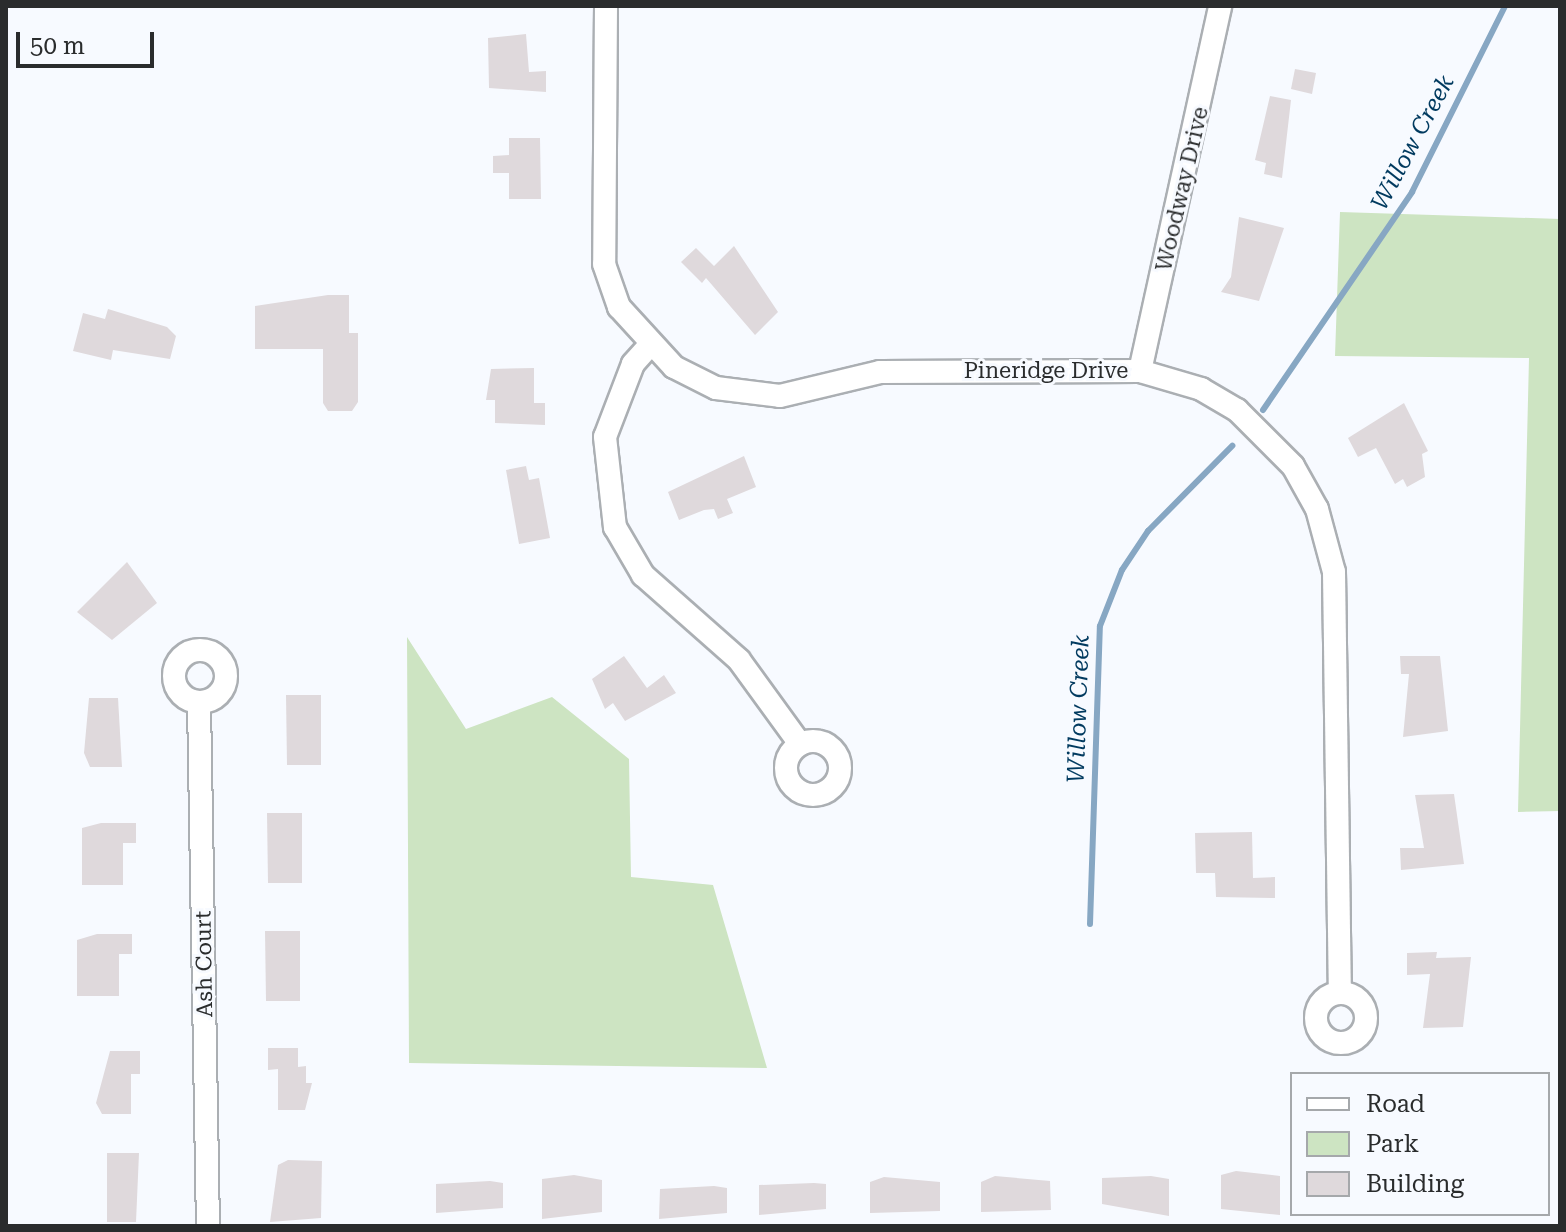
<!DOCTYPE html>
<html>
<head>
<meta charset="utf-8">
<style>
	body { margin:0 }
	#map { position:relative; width:1566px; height:1232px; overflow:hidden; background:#f7faff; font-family:"Roboto Serif",serif }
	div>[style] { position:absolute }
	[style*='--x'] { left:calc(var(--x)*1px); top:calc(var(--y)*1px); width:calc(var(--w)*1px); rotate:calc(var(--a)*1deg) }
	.green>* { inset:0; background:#cde4c2 }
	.stream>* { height:6px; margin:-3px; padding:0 3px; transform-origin:3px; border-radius:3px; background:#87a7c3 }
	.building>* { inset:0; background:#dfd9dc }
	.roads { filter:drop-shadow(2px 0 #abafb3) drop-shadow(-2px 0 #abafb3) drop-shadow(0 2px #abafb3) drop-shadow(0 -2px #abafb3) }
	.minor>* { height:22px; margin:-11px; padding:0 11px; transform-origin:11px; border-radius:11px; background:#fff }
	.minor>.ring { margin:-11px; padding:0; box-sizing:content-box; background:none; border:22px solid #fff; border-radius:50% }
	span { translate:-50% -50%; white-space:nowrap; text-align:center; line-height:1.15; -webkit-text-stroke:6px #f7faff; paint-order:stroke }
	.street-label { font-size:22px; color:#2a2c2d }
	.water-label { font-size:24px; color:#013a5f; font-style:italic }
	.frame { position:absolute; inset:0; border:8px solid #2a2c2d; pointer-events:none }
	.legend { position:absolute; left:1290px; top:1072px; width:260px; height:144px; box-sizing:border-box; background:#f7faff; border:2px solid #a5a8ab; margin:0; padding:10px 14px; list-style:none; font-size:24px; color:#2a2c2d }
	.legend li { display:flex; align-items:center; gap:16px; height:40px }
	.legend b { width:40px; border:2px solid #a5a8ab }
	.scale { position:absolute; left:16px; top:32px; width:138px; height:36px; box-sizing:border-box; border:4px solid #2a2c2d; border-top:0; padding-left:10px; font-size:24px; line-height:28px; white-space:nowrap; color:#2a2c2d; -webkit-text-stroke:6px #f7faff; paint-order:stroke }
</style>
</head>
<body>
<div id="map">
	<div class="green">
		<i style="clip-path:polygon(1340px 212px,1560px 219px,1560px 811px,1518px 812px,1529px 358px,1335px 356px)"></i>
		<i style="clip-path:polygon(407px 637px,466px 729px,552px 697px,629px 759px,631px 877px,713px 885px,767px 1068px,409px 1063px)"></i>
	</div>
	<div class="stream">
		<i style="--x:1263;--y:410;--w:264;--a:-55.6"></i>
		<i style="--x:1412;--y:192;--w:208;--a:-63.4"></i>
		<i style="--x:1090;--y:924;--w:298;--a:-88.1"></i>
		<i style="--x:1100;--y:626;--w:60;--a:-68.6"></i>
		<i style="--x:1122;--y:570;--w:47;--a:-56.3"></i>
		<i style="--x:1148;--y:531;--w:120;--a:-45.3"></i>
	</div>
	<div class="building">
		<i style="clip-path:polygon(526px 34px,529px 72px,546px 71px,546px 92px,489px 88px,488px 38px)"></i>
		<i style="clip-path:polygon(1295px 69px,1316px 73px,1312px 94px,1291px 89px)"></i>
		<i style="clip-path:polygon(1270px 96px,1291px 100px,1282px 178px,1264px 174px,1266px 163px,1255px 160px)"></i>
		<i style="clip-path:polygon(509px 138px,540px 138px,541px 199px,509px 199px,509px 173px,493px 173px,493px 156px,509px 155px)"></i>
		<i style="clip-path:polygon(1239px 217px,1284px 228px,1259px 301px,1221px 292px,1231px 277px)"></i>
		<i style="clip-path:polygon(734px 246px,778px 312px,755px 335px,706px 278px,702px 283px,681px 262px,696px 248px,714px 266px)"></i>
		<i style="clip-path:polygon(328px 295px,349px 295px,349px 333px,358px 333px,358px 402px,352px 411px,328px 411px,323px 403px,323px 349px,255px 349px,255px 306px)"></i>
		<i style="clip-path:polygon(108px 309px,167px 327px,176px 336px,170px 359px,113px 350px,111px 360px,73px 351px,83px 313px,105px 319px)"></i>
		<i style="clip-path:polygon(534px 368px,534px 403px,545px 403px,545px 425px,495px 423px,495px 400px,486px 400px,491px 369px)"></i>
		<i style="clip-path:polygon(1404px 403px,1428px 451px,1422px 454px,1425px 477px,1407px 487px,1403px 479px,1395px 484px,1376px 448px,1358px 457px,1348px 438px)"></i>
		<i style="clip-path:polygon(744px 456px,756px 487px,727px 499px,733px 513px,718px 519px,714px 509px,704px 510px,679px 520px,668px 492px)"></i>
		<i style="clip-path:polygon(526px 466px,529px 480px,539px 478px,550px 538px,519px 544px,506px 470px)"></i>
		<i style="clip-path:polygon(127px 562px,157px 603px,112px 640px,77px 612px)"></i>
		<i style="clip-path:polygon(624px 656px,647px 688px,664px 675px,676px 693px,625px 721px,613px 703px,605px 709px,592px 679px)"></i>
		<i style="clip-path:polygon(1400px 656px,1440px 656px,1448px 731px,1403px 737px,1409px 674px,1401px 674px)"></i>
		<i style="clip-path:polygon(286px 695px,321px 695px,321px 765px,287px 765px)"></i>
		<i style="clip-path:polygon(89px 698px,118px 698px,122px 767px,90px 767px,84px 753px)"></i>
		<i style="clip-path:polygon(1454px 794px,1464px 864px,1401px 870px,1400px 848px,1424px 848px,1415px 795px)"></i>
		<i style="clip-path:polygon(267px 813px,302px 813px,302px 883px,268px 883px)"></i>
		<i style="clip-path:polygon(101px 823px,136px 823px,136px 843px,123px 843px,123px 885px,82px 885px,82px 828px)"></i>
		<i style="clip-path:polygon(1252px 832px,1253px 878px,1275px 877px,1275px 898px,1216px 897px,1215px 873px,1196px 873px,1195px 833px)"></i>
		<i style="clip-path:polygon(265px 931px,300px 931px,300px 1001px,266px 1001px)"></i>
		<i style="clip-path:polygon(97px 934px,132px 934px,132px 954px,119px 954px,119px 996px,77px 996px,77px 940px)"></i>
		<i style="clip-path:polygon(1437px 952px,1436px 958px,1471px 957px,1463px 1027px,1423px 1028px,1430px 974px,1407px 975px,1407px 953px)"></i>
		<i style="clip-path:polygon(268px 1048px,298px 1048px,298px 1067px,306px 1066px,306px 1083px,312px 1083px,305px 1110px,278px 1110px,278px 1069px,268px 1070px)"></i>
		<i style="clip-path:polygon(110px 1051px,140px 1051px,140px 1074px,131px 1074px,131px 1114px,102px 1114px,96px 1103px)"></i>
		<i style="clip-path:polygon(107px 1153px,139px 1153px,136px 1222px,107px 1222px)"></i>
		<i style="clip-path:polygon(288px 1160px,322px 1161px,321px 1218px,270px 1222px,278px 1165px)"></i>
		<i style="clip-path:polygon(1236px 1171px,1280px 1176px,1280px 1215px,1221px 1209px,1221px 1175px)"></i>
		<i style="clip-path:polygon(574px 1175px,602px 1180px,602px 1212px,542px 1219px,542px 1179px)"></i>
		<i style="clip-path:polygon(995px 1176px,1050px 1181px,1051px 1210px,981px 1212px,981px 1182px)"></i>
		<i style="clip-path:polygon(1151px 1176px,1169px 1179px,1169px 1216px,1102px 1204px,1102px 1178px)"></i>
		<i style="clip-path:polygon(884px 1177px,940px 1182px,940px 1211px,870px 1213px,870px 1182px)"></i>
		<i style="clip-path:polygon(490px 1181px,503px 1183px,503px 1208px,436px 1213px,436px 1184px)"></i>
		<i style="clip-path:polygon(814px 1183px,826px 1184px,826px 1209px,759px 1215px,759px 1185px)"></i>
		<i style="clip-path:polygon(714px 1186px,727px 1188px,727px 1213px,659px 1219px,660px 1189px)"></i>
	</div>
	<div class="roads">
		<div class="minor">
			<i style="--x:606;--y:6;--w:258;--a:90.4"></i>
			<i style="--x:604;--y:264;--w:46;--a:70.8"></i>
			<i style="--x:619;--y:307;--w:81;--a:47.5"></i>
			<i style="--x:674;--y:367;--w:47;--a:26.6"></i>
			<i style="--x:716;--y:388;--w:64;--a:7.1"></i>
			<i style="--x:780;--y:396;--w:103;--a:-13.5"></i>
			<i style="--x:880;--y:372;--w:260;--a:-0.2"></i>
			<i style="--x:1140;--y:371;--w:64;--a:16.4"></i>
			<i style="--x:1201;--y:389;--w:42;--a:30.3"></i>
			<i style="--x:1237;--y:410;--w:79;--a:45"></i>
			<i style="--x:1293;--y:466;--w:49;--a:60.8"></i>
			<i style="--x:1317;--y:509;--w:65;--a:74.9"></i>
			<i style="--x:1334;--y:572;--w:421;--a:89.2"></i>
			<i style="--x:649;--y:346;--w:24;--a:132"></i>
			<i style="--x:633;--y:364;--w:78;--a:111"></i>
			<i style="--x:605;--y:437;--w:91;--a:83.7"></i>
			<i style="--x:615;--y:527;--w:56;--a:59.7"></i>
			<i style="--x:643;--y:575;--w:128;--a:41.5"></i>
			<i style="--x:739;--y:660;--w:104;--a:54"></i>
			<i style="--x:1140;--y:371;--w:374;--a:-77.6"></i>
			<i class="ring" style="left:174px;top:650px;width:30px;height:30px"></i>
			<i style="--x:199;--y:702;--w:524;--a:89.02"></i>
			<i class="ring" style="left:786px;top:741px;width:32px;height:32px"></i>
			<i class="ring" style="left:1316px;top:993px;width:28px;height:28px"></i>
		</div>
	</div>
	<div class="street-label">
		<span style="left:1182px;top:189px;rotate:-77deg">Woodway Drive</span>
		<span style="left:1046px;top:371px">Pineridge Drive</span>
		<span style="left:204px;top:964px;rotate:-91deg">Ash Court</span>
	</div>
	<div class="water-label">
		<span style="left:1413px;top:143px;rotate:-62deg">Willow Creek</span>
		<span style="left:1079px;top:709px;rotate:-88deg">Willow Creek</span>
	</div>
	<div class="frame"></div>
	<ul class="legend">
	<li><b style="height:10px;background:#fff"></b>Road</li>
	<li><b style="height:22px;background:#cde4c2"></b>Park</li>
	<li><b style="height:22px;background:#dfd9dc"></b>Building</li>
	</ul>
	<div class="scale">50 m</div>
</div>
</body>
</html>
